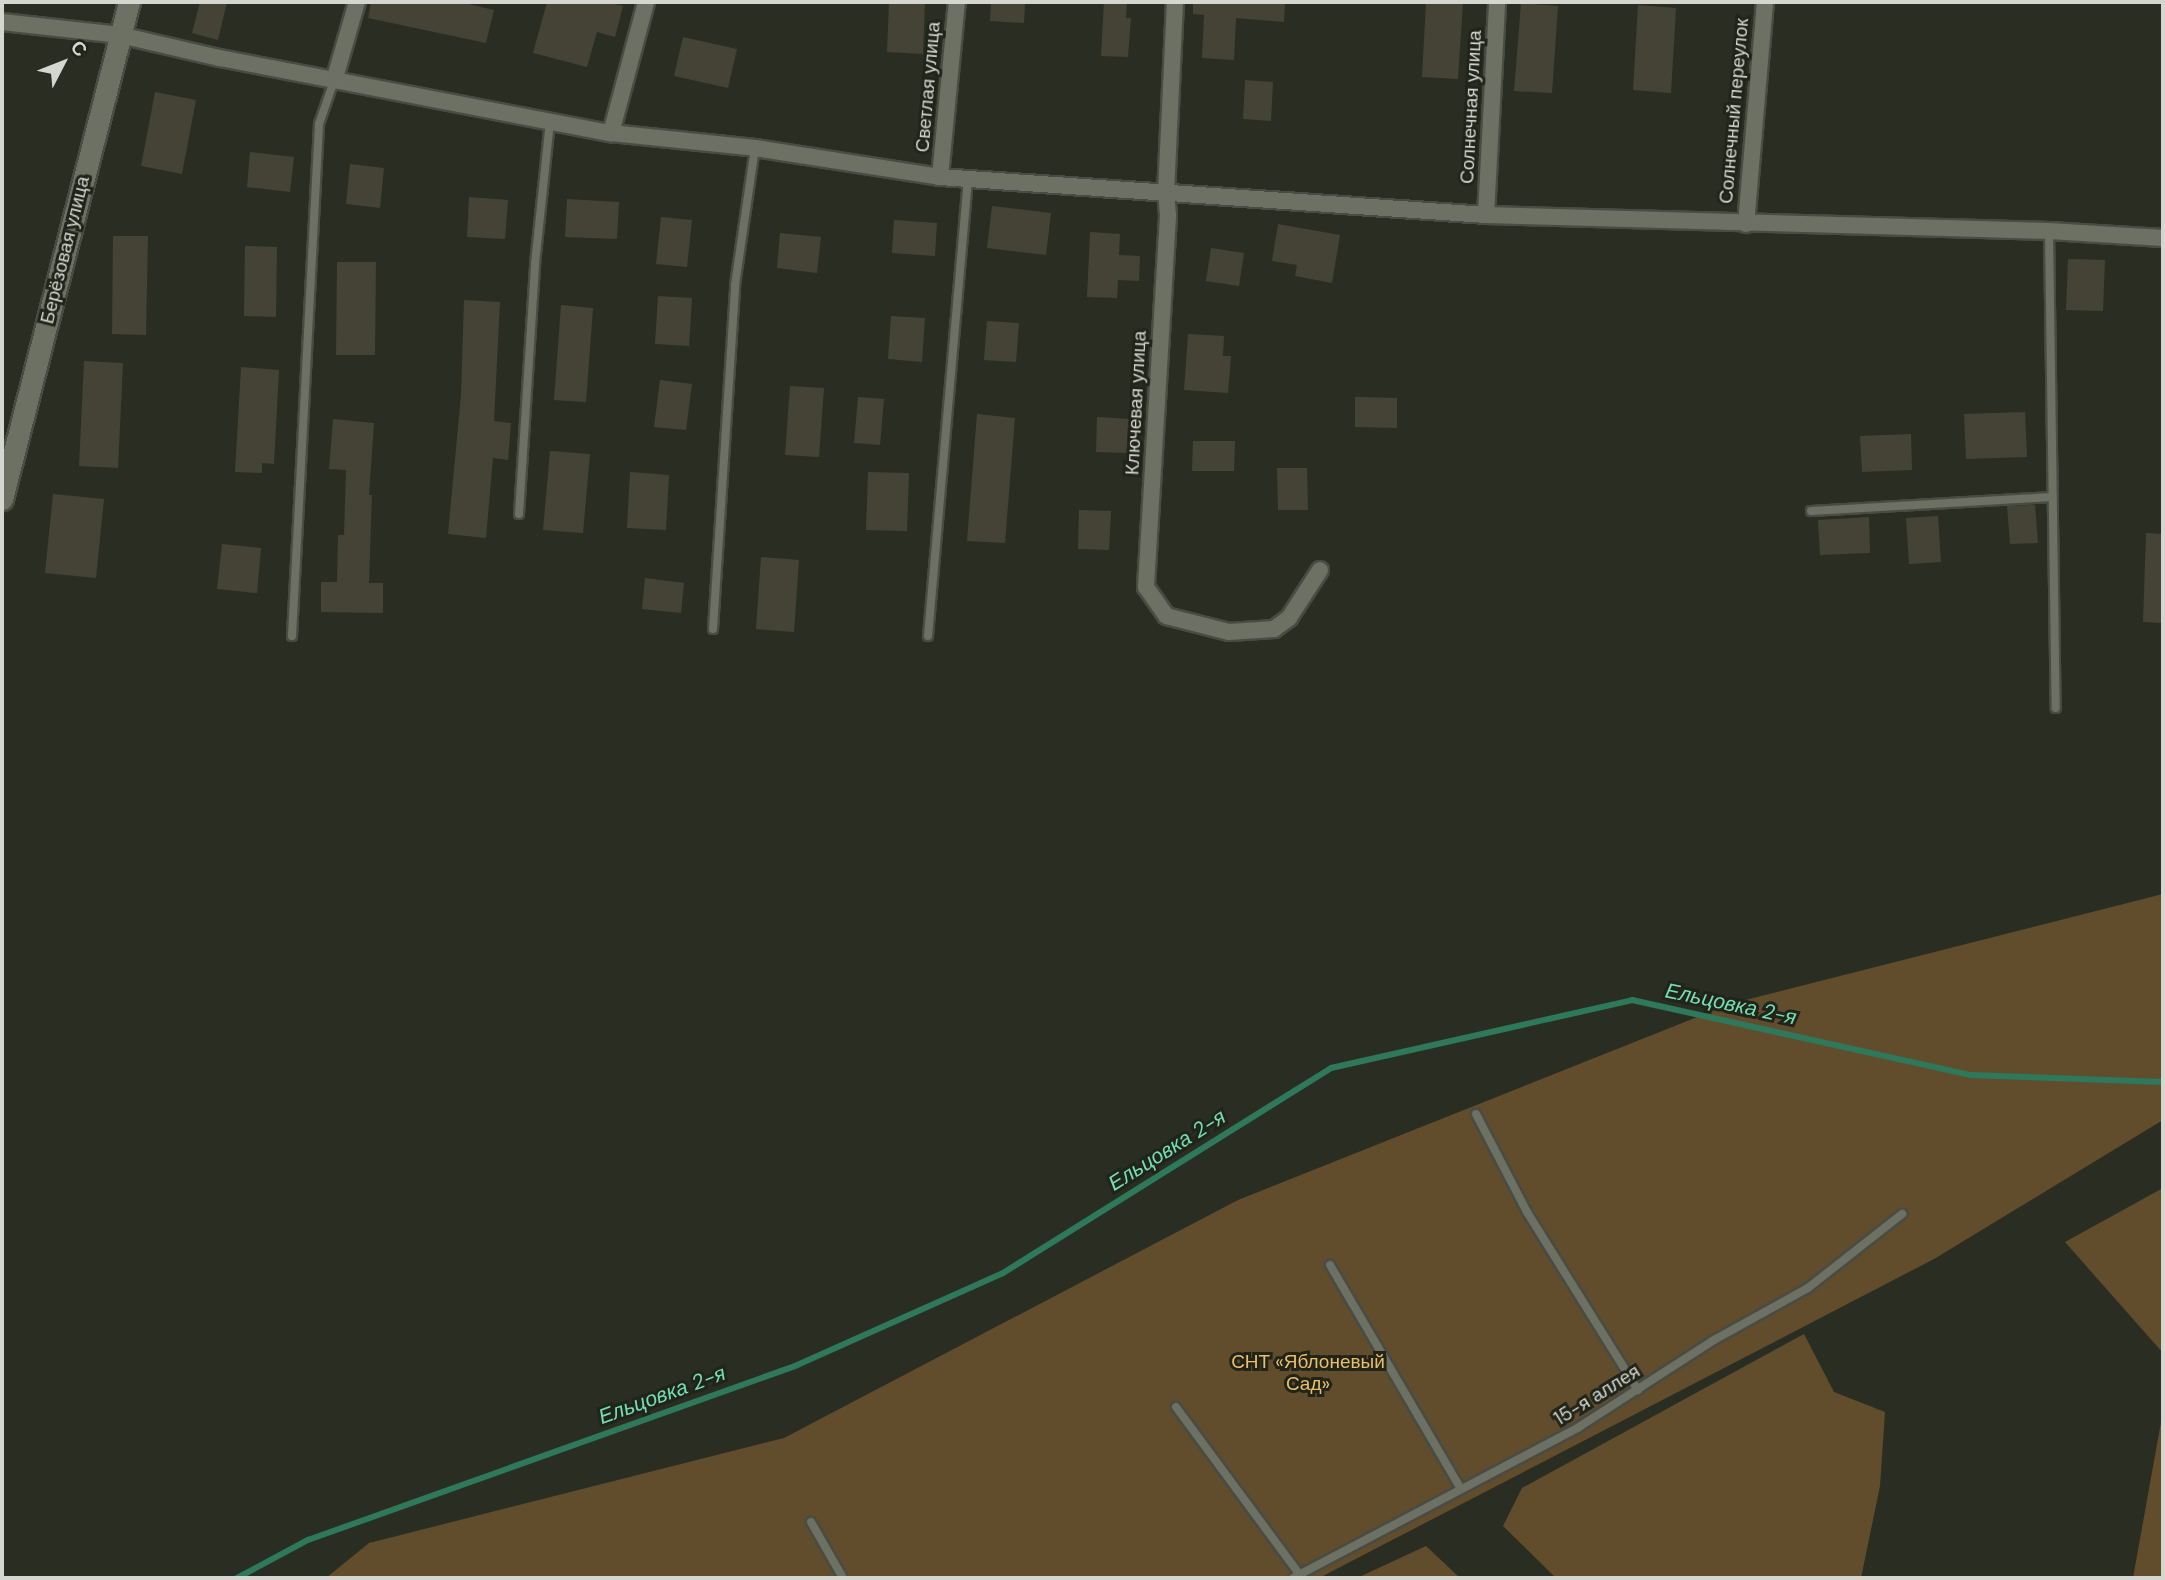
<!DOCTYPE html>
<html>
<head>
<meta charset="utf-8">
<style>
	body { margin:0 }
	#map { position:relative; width:2165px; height:1580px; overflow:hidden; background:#2a2e22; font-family:"DM Sans",sans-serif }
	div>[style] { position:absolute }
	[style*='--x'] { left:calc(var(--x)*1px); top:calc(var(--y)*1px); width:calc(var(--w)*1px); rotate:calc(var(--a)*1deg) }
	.green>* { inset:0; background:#614d2c }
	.stream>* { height:6px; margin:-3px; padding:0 3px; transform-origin:3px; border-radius:3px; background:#2e785b }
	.building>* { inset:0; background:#454336 }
	.roads { filter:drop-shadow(2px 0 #494c42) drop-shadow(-2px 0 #494c42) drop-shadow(0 2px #494c42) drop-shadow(0 -2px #494c42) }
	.lane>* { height:8px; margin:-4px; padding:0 4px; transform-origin:4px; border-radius:4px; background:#6d7163 }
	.street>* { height:16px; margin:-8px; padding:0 8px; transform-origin:8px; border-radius:8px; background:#6d7163 }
	.secondary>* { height:21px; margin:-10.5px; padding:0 10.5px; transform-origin:10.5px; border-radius:10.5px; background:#6d7163 }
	span { translate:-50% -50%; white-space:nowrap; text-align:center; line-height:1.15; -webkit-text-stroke:6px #202419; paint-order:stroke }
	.street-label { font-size:19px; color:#d4d6cf }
	.park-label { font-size:19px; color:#edbd68 }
	.water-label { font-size:21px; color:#75ddb2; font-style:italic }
	.frame { position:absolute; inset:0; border:4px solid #d4d6cf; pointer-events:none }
	.north { position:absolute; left:28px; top:28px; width:70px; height:70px; -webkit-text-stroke:5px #202419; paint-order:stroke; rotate:48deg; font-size:19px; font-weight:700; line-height:28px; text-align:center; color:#d4d6cf }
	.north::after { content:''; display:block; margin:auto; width:24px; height:32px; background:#d4d6cf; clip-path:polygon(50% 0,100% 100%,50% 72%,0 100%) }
</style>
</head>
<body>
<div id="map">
	<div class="green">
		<i style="clip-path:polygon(2163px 894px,2163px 1120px,1934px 1259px,1319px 1578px,326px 1578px,369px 1543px,784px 1438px,1238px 1200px,1730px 1004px)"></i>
		<i style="clip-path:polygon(2163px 1188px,2163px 1353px,2065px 1242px)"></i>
		<i style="clip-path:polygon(1804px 1334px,1834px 1392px,1885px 1412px,1880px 1486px,1861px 1578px,1556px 1578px,1503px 1526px,1522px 1488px)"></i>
		<i style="clip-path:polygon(2163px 1411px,2163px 1578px,2133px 1578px)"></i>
		<i style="clip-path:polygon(1426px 1546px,1460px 1578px,1357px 1578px)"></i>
	</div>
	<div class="stream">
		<i style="--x:237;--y:1578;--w:81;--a:-28.2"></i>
		<i style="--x:308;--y:1540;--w:517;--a:-19.66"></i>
		<i style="--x:795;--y:1366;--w:228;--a:-24.1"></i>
		<i style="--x:1003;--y:1273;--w:387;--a:-32"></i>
		<i style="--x:1331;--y:1068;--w:309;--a:-12.7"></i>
		<i style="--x:1632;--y:1000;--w:346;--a:12.5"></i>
		<i style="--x:1970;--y:1075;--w:193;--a:2.1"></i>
	</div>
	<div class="building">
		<i style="clip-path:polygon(200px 2px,227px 2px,218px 40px,192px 33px)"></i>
		<i style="clip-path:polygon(371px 2px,460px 2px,494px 10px,486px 43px,368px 18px)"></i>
		<i style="clip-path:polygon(547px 2px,607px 2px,623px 6px,615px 37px,597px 32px,587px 67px,533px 53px)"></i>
		<i style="clip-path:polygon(889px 2px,925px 2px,923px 54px,887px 52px)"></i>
		<i style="clip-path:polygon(991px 2px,1025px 2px,1024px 23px,990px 21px)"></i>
		<i style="clip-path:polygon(1104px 2px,1127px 2px,1126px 18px,1131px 18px,1128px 57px,1101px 56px)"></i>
		<i style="clip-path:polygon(1193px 2px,1285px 4px,1284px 22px,1236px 18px,1234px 60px,1202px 58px,1204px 15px,1193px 14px)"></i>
		<i style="clip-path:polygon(1426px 2px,1463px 2px,1458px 79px,1422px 77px)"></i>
		<i style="clip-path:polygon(1521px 3px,1558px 6px,1552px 93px,1514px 91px)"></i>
		<i style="clip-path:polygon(1638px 5px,1676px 8px,1671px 93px,1633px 90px)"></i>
		<i style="clip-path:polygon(683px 37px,737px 49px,728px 88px,674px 76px)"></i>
		<i style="clip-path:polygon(1245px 80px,1273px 82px,1271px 121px,1243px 119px)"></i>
		<i style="clip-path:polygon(155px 92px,196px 100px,182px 174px,141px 166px)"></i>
		<i style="clip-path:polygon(250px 152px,294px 157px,290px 192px,247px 187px)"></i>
		<i style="clip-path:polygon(350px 164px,384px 168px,380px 208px,346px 204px)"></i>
		<i style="clip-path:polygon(469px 197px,508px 200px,505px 239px,467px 237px)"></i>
		<i style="clip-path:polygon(567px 199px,619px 202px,617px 239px,565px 237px)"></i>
		<i style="clip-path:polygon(992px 206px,1051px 213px,1046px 255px,987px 248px)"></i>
		<i style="clip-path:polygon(661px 217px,692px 220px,687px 267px,656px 264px)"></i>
		<i style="clip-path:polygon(894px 220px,937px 223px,935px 256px,892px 253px)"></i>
		<i style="clip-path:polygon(1278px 224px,1340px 235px,1332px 283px,1295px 276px,1297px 265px,1272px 261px)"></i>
		<i style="clip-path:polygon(1090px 232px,1120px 234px,1119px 255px,1140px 256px,1139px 281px,1118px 280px,1117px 298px,1087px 297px)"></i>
		<i style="clip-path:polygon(780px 233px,821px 237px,817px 273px,777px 268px)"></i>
		<i style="clip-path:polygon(113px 236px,148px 236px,146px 335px,112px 334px)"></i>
		<i style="clip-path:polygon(245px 246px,277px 247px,276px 317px,244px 316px)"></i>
		<i style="clip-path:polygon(1211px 248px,1244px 253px,1239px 286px,1206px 281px)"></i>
		<i style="clip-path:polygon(2068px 259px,2105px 260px,2103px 311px,2066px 310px)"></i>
		<i style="clip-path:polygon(337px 262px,376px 262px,375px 355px,336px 355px)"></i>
		<i style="clip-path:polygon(658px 296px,692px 298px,689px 346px,655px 344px)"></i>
		<i style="clip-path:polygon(464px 300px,500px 302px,494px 421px,511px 423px,508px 460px,493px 458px,486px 538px,448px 534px,461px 395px)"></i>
		<i style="clip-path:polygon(561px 305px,593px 308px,586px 402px,554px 400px)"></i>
		<i style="clip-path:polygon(891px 316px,925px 318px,922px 362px,888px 359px)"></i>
		<i style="clip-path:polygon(987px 321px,1019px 323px,1016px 362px,984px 360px)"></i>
		<i style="clip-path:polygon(1188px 334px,1224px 336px,1223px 356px,1231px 356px,1228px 393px,1184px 390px)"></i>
		<i style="clip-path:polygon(84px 361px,123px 363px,118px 468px,79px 466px)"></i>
		<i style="clip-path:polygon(241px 367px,279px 370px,274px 464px,262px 463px,262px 473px,235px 472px)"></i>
		<i style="clip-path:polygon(660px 380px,692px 384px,686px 430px,654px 427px)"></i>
		<i style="clip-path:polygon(790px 386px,824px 388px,819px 457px,785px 455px)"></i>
		<i style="clip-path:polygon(858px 397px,884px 399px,880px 445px,854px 443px)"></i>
		<i style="clip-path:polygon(1355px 397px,1397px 398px,1397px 428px,1355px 427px)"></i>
		<i style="clip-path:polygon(2025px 412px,2027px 457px,1966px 459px,1964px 414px)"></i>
		<i style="clip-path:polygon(977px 414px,1015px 418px,1005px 543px,967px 541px)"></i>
		<i style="clip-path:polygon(1097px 417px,1130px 419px,1128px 453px,1096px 452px)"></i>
		<i style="clip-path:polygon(333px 419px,374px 423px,369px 495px,372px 495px,369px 583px,383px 583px,383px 613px,321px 612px,321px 582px,337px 582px,338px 535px,344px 535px,346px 470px,329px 469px)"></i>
		<i style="clip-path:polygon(1911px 434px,1912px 470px,1862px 472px,1860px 436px)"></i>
		<i style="clip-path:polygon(1193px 441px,1235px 441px,1234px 471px,1192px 471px)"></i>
		<i style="clip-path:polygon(550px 451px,590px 454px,583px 533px,543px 530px)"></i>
		<i style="clip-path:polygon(1277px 468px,1307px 468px,1308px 510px,1278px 510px)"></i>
		<i style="clip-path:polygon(630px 472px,669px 475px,666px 530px,627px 528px)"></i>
		<i style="clip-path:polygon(868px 472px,909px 473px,907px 531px,866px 530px)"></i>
		<i style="clip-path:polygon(53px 494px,104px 499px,96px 578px,45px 573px)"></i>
		<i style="clip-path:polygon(2035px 505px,2038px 543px,2010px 544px,2007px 506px)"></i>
		<i style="clip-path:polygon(1079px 510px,1111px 511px,1109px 550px,1078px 549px)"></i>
		<i style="clip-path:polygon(1938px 516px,1941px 562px,1909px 564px,1906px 518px)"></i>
		<i style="clip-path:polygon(1869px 517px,1870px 553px,1820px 555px,1818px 520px)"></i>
		<i style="clip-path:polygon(2146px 533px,2163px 534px,2163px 623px,2143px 622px)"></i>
		<i style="clip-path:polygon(222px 544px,261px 548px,257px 593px,217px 589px)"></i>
		<i style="clip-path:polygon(761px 557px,799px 560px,794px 632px,756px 629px)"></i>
		<i style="clip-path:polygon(645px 578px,684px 583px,681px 613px,642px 609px)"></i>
	</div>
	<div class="roads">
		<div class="lane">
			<i style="--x:2049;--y:231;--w:477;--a:89.2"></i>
			<i style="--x:1811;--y:511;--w:242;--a:-3.3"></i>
			<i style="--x:519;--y:514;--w:251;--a:-86.3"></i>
			<i style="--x:535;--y:264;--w:143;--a:-84"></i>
			<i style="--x:713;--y:629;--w:345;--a:-86.3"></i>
			<i style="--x:735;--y:285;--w:138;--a:-81.7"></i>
			<i style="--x:292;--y:636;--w:513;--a:-86.98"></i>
			<i style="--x:319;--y:124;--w:46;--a:-70.8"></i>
			<i style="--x:928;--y:636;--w:459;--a:-85"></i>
			<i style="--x:1476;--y:1114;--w:110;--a:62.5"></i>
			<i style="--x:1527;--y:1212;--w:210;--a:58.1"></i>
			<i style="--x:1330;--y:1265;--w:259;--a:59.7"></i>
			<i style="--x:1176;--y:1407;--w:209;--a:53.6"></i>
			<i style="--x:811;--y:1522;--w:64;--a:60.3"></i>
			<i style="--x:1293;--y:1578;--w:323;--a:-27.8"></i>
			<i style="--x:1579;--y:1427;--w:161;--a:-32.8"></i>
			<i style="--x:1714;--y:1340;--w:107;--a:-29"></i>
			<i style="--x:1808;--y:1288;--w:120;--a:-38.2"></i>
		</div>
		<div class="street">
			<i style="--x:1175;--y:2;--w:190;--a:92.7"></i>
			<i style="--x:1166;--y:192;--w:24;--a:85"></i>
			<i style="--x:1168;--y:216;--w:372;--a:93.4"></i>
			<i style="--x:1146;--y:587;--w:35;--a:55"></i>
			<i style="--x:1166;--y:616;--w:65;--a:14.3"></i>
			<i style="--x:1229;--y:632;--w:45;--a:-3.8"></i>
			<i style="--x:1274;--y:629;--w:19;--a:-36"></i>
			<i style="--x:1289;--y:618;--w:57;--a:-57.1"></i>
			<i style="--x:2;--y:22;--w:119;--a:6.3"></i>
			<i style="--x:120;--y:35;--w:103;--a:13"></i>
			<i style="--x:220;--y:58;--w:398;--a:10.9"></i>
			<i style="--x:611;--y:133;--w:145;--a:5.9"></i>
			<i style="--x:755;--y:148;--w:187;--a:8.9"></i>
			<i style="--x:940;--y:177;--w:547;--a:3.98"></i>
			<i style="--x:1486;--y:215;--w:563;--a:1.63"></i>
			<i style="--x:2049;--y:231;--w:114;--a:3.5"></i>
			<i style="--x:334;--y:81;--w:82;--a:-73.8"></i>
			<i style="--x:611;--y:133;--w:136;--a:-75"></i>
			<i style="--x:940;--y:177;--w:176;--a:-84.5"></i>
			<i style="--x:1486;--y:215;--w:213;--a:-87"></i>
			<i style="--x:1746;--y:224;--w:223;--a:-85.1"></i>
		</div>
		<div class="secondary">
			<i style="--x:2;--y:499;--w:513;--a:-75.67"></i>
		</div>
	</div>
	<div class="street-label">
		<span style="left:928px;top:87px;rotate:-85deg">Светлая улица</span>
		<span style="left:1471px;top:107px;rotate:-87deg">Солнечная улица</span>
		<span style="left:1734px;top:111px;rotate:-85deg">Солнечный переулок</span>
		<span style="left:65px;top:250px;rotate:-76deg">Берёзовая улица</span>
		<span style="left:1136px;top:403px;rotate:-87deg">Ключевая улица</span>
		<span style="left:1597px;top:1395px;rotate:-32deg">15-я аллея</span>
	</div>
	<div class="park-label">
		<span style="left:1308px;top:1373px">СНТ «Яблоневый<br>Сад»</span>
	</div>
	<div class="water-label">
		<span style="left:1731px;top:1004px;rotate:12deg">Ельцовка 2-я</span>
		<span style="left:1167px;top:1150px;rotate:-32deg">Ельцовка 2-я</span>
		<span style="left:662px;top:1395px;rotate:-20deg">Ельцовка 2-я</span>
	</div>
	<div class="frame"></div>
	<div class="north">С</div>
</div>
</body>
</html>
